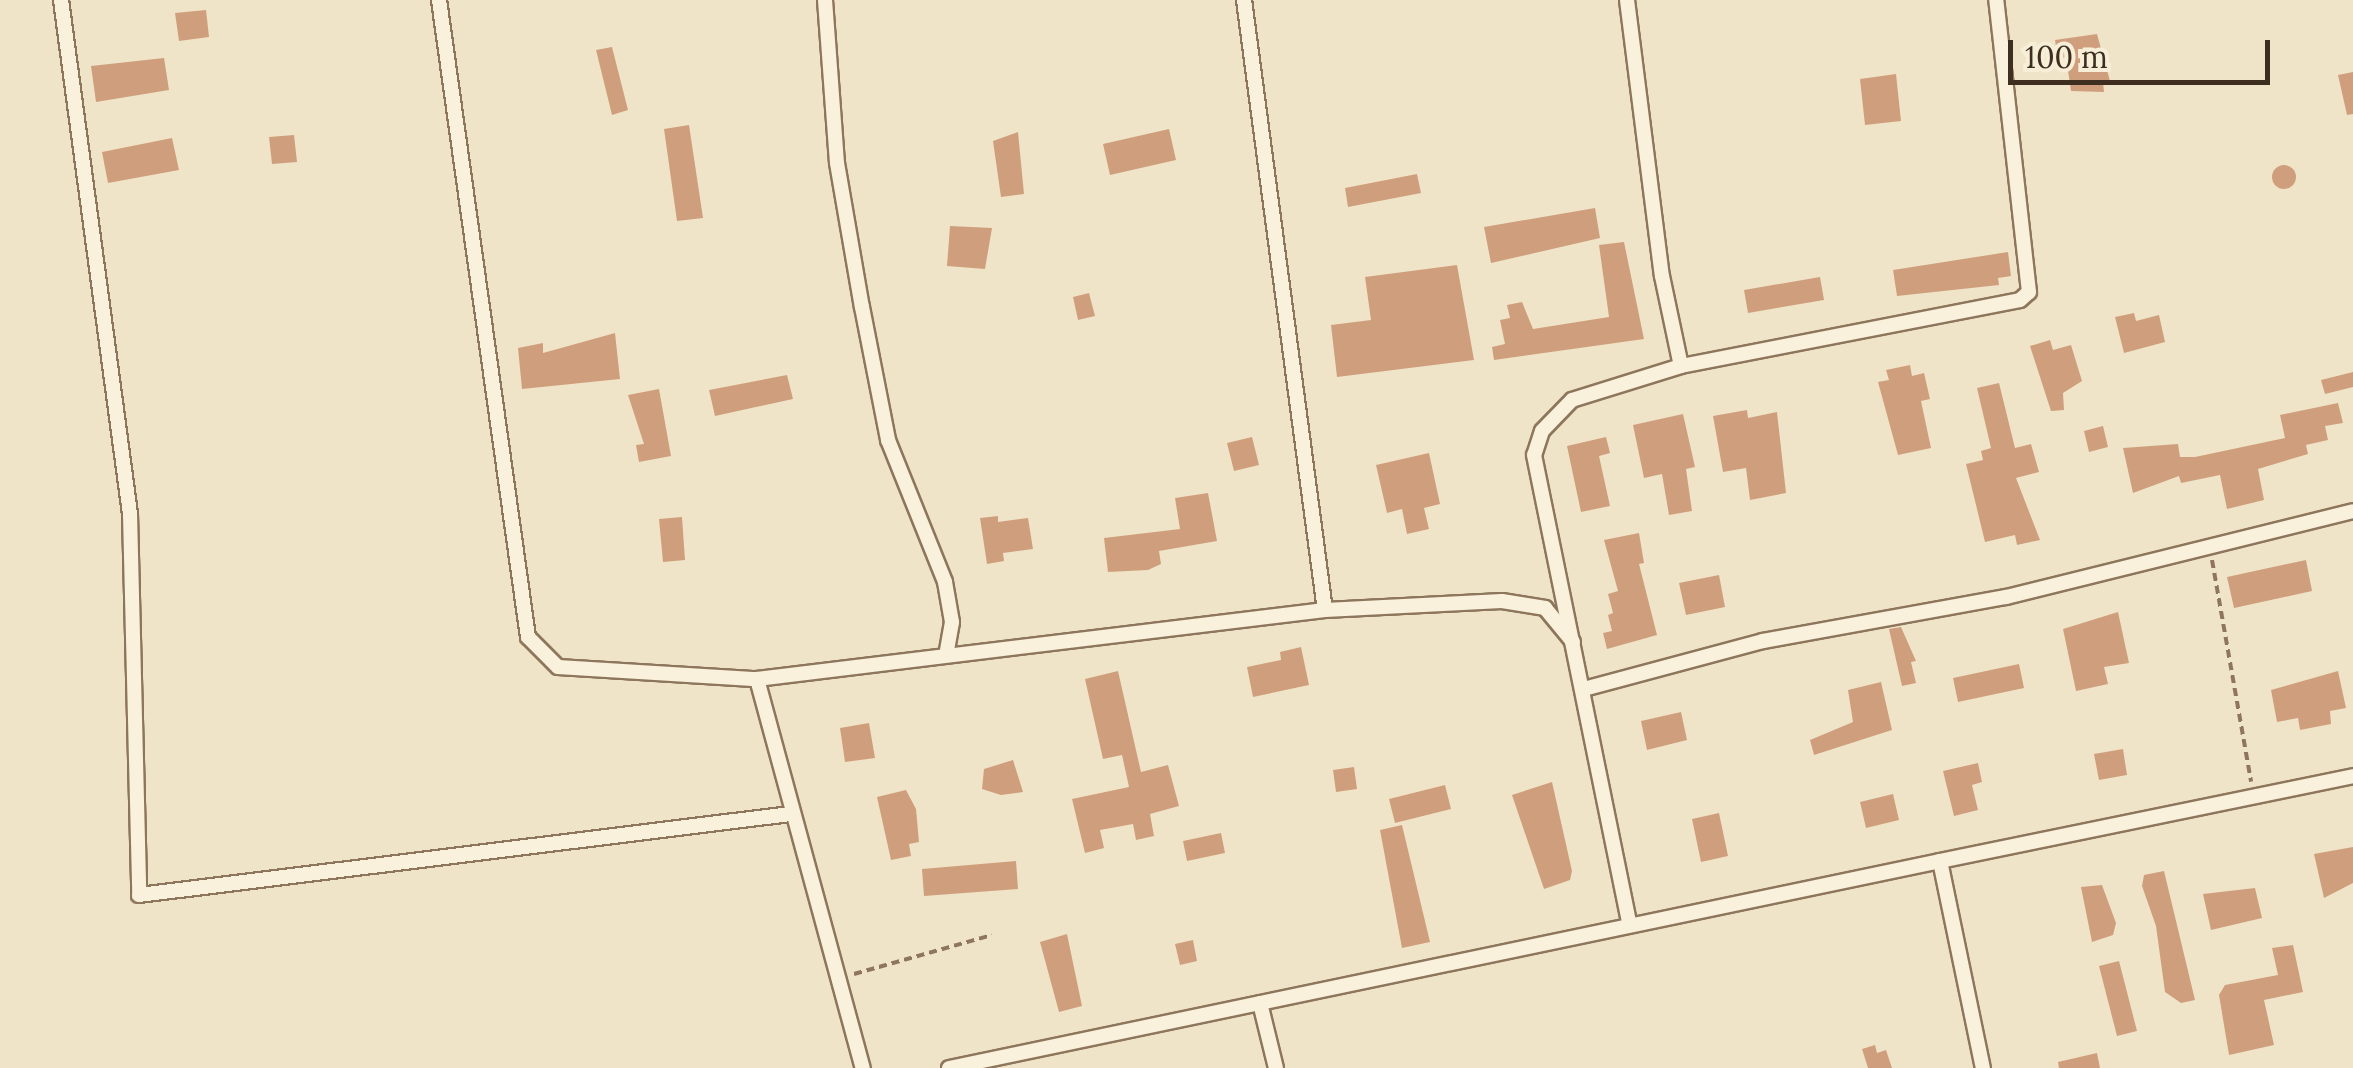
<!DOCTYPE html>
<html>
<head>
<meta charset="utf-8">
<style>
	body { margin:0 }
	#map { position:relative; width:2353px; height:1068px; overflow:hidden; background:#f0e4c8; font-family:Lora,serif }
	div>[style] { position:absolute }
	[style*='--x'] { left:calc(var(--x)*1px); top:calc(var(--y)*1px); width:calc(var(--w)*1px); rotate:calc(var(--a)*1deg) }
	.building>* { inset:0; background:#cf9f7d }
	.round { border-radius:50% }
	.path>* { height:4px; margin-top:-2px; transform-origin:0; background:repeating-linear-gradient(90deg,#8d765c 0 8px,transparent 0 13px) }
	.roads { filter:drop-shadow(2px 0 #8d765c) drop-shadow(-2px 0 #8d765c) drop-shadow(0 2px #8d765c) drop-shadow(0 -2px #8d765c) }
	.minor>* { height:14px; margin:-7px; padding:0 7px; transform-origin:7px; border-radius:7px; background:#faf1dc }
	span { translate:-50% -50%; white-space:nowrap; text-align:center; line-height:1.15; -webkit-text-stroke:10px #f7eed8; paint-order:stroke }
	.scale { position:absolute; left:2008px; top:40px; width:262px; height:45px; box-sizing:border-box; border:5px solid #3d2e20; border-top:0; padding-left:12px; font-size:30px; line-height:35px; white-space:nowrap; color:#3d2e20; -webkit-text-stroke:8px #f7eed8; paint-order:stroke }
</style>
</head>
<body>
<div id="map">
	<div class="building">
		<i style="clip-path:polygon(206px 10px,209px 37px,179px 41px,175px 13px)"></i>
		<i style="clip-path:polygon(2097px 34px,2110px 81px,2103px 82px,2104px 92px,2071px 91px,2066px 57px,2058px 59px,2055px 40px)"></i>
		<i style="clip-path:polygon(612px 47px,628px 110px,612px 115px,596px 50px)"></i>
		<i style="clip-path:polygon(164px 58px,169px 90px,96px 102px,91px 66px)"></i>
		<i style="clip-path:polygon(2353px 72px,2353px 114px,2347px 115px,2338px 75px)"></i>
		<i style="clip-path:polygon(1896px 74px,1901px 121px,1865px 125px,1860px 79px)"></i>
		<i style="clip-path:polygon(689px 125px,703px 218px,677px 221px,664px 129px)"></i>
		<i style="clip-path:polygon(1169px 129px,1176px 160px,1110px 175px,1103px 144px)"></i>
		<i style="clip-path:polygon(1018px 132px,1024px 194px,1001px 197px,993px 141px)"></i>
		<i style="clip-path:polygon(294px 135px,297px 162px,272px 164px,269px 137px)"></i>
		<i style="clip-path:polygon(172px 138px,179px 170px,108px 183px,102px 152px)"></i>
		<i class="round" style="left:2272px;top:165px;width:24px;height:24px"></i>
		<i style="clip-path:polygon(1417px 174px,1421px 193px,1348px 207px,1345px 188px)"></i>
		<i style="clip-path:polygon(1595px 208px,1600px 238px,1491px 263px,1484px 227px)"></i>
		<i style="clip-path:polygon(950px 226px,992px 228px,985px 269px,947px 266px)"></i>
		<i style="clip-path:polygon(1624px 242px,1644px 339px,1494px 360px,1492px 347px,1505px 344px,1500px 320px,1510px 318px,1507px 305px,1522px 302px,1533px 329px,1609px 317px,1599px 245px)"></i>
		<i style="clip-path:polygon(2008px 252px,2011px 276px,1998px 278px,1999px 285px,1897px 296px,1893px 270px)"></i>
		<i style="clip-path:polygon(1457px 265px,1474px 360px,1337px 377px,1331px 325px,1371px 320px,1365px 277px)"></i>
		<i style="clip-path:polygon(1820px 277px,1824px 300px,1748px 313px,1744px 290px)"></i>
		<i style="clip-path:polygon(1089px 293px,1095px 316px,1078px 320px,1073px 297px)"></i>
		<i style="clip-path:polygon(2134px 313px,2136px 321px,2159px 315px,2165px 342px,2124px 353px,2115px 317px)"></i>
		<i style="clip-path:polygon(615px 333px,620px 379px,522px 389px,518px 348px,543px 343px,543px 353px)"></i>
		<i style="clip-path:polygon(2050px 340px,2053px 350px,2071px 345px,2082px 381px,2063px 393px,2064px 410px,2051px 411px,2030px 346px)"></i>
		<i style="clip-path:polygon(1910px 365px,1912px 376px,1924px 373px,1930px 399px,1921px 401px,1931px 448px,1898px 455px,1878px 382px,1889px 380px,1886px 370px)"></i>
		<i style="clip-path:polygon(2353px 372px,2353px 387px,2325px 394px,2321px 380px)"></i>
		<i style="clip-path:polygon(787px 375px,793px 399px,715px 416px,709px 390px)"></i>
		<i style="clip-path:polygon(1999px 383px,2015px 448px,2031px 444px,2039px 472px,2016px 478px,2040px 540px,2017px 545px,2015px 535px,1985px 542px,1966px 464px,1983px 460px,1981px 451px,1991px 448px,1977px 388px)"></i>
		<i style="clip-path:polygon(659px 389px,671px 456px,639px 462px,636px 445px,644px 444px,628px 395px)"></i>
		<i style="clip-path:polygon(2338px 403px,2343px 423px,2325px 426px,2328px 440px,2306px 445px,2308px 454px,2258px 469px,2264px 500px,2227px 509px,2220px 475px,2181px 483px,2179px 476px,2133px 493px,2123px 448px,2178px 444px,2180px 457px,2195px 457px,2285px 438px,2280px 415px)"></i>
		<i style="clip-path:polygon(1747px 410px,1748px 418px,1777px 412px,1786px 493px,1750px 500px,1746px 468px,1723px 472px,1713px 416px)"></i>
		<i style="clip-path:polygon(1683px 414px,1695px 467px,1686px 469px,1692px 511px,1669px 515px,1662px 474px,1644px 478px,1633px 425px)"></i>
		<i style="clip-path:polygon(2103px 426px,2108px 447px,2089px 452px,2084px 431px)"></i>
		<i style="clip-path:polygon(1252px 437px,1259px 465px,1234px 471px,1227px 443px)"></i>
		<i style="clip-path:polygon(1606px 437px,1610px 453px,1599px 456px,1610px 506px,1581px 512px,1567px 446px)"></i>
		<i style="clip-path:polygon(1429px 453px,1440px 504px,1424px 508px,1429px 529px,1407px 534px,1402px 509px,1387px 513px,1376px 465px)"></i>
		<i style="clip-path:polygon(1208px 493px,1217px 541px,1159px 551px,1161px 564px,1148px 570px,1108px 572px,1104px 538px,1180px 529px,1175px 498px)"></i>
		<i style="clip-path:polygon(998px 516px,998px 522px,1028px 518px,1033px 549px,1003px 553px,1004px 561px,987px 564px,980px 518px)"></i>
		<i style="clip-path:polygon(682px 517px,685px 560px,663px 562px,659px 519px)"></i>
		<i style="clip-path:polygon(1639px 533px,1644px 563px,1639px 564px,1657px 635px,1607px 649px,1603px 633px,1612px 631px,1608px 615px,1613px 613px,1608px 594px,1618px 591px,1604px 540px)"></i>
		<i style="clip-path:polygon(2306px 560px,2312px 591px,2234px 608px,2227px 577px)"></i>
		<i style="clip-path:polygon(1719px 575px,1725px 607px,1686px 615px,1679px 583px)"></i>
		<i style="clip-path:polygon(2118px 612px,2129px 663px,2104px 667px,2108px 684px,2076px 691px,2063px 629px)"></i>
		<i style="clip-path:polygon(1901px 627px,1916px 661px,1911px 662px,1916px 683px,1902px 686px,1889px 629px)"></i>
		<i style="clip-path:polygon(1301px 647px,1309px 685px,1253px 697px,1247px 667px,1281px 660px,1280px 652px)"></i>
		<i style="clip-path:polygon(2019px 664px,2024px 688px,1958px 702px,1953px 678px)"></i>
		<i style="clip-path:polygon(1118px 671px,1141px 772px,1168px 765px,1179px 806px,1150px 814px,1154px 836px,1136px 840px,1133px 824px,1100px 830px,1104px 848px,1085px 853px,1072px 799px,1129px 787px,1122px 755px,1103px 759px,1085px 679px)"></i>
		<i style="clip-path:polygon(2338px 671px,2346px 708px,2330px 711px,2331px 724px,2300px 730px,2298px 718px,2277px 722px,2271px 690px)"></i>
		<i style="clip-path:polygon(1881px 682px,1892px 730px,1814px 755px,1810px 740px,1853px 722px,1848px 690px)"></i>
		<i style="clip-path:polygon(1681px 712px,1687px 740px,1647px 750px,1641px 721px)"></i>
		<i style="clip-path:polygon(869px 723px,875px 758px,845px 762px,840px 728px)"></i>
		<i style="clip-path:polygon(2123px 749px,2127px 775px,2099px 780px,2094px 754px)"></i>
		<i style="clip-path:polygon(1013px 760px,1023px 792px,1001px 795px,982px 789px,984px 769px)"></i>
		<i style="clip-path:polygon(1978px 763px,1982px 782px,1972px 785px,1978px 810px,1954px 816px,1943px 771px)"></i>
		<i style="clip-path:polygon(1354px 767px,1357px 789px,1336px 792px,1333px 770px)"></i>
		<i style="clip-path:polygon(1552px 782px,1572px 871px,1570px 880px,1544px 889px,1512px 795px)"></i>
		<i style="clip-path:polygon(1445px 785px,1451px 809px,1395px 823px,1389px 799px)"></i>
		<i style="clip-path:polygon(906px 790px,916px 809px,919px 842px,909px 844px,911px 856px,891px 860px,877px 797px)"></i>
		<i style="clip-path:polygon(1893px 794px,1899px 820px,1866px 828px,1860px 802px)"></i>
		<i style="clip-path:polygon(1719px 813px,1728px 856px,1701px 862px,1692px 819px)"></i>
		<i style="clip-path:polygon(1402px 825px,1430px 942px,1402px 948px,1380px 830px)"></i>
		<i style="clip-path:polygon(1221px 833px,1225px 853px,1187px 861px,1183px 841px)"></i>
		<i style="clip-path:polygon(2353px 847px,2353px 883px,2324px 898px,2314px 854px)"></i>
		<i style="clip-path:polygon(1016px 861px,1018px 889px,924px 896px,922px 869px)"></i>
		<i style="clip-path:polygon(2164px 871px,2195px 1000px,2181px 1003px,2165px 992px,2156px 926px,2142px 886px,2144px 875px)"></i>
		<i style="clip-path:polygon(2102px 885px,2116px 923px,2113px 935px,2092px 942px,2081px 887px)"></i>
		<i style="clip-path:polygon(2255px 888px,2262px 918px,2211px 930px,2203px 894px)"></i>
		<i style="clip-path:polygon(1067px 934px,1082px 1006px,1059px 1012px,1040px 942px)"></i>
		<i style="clip-path:polygon(1193px 940px,1197px 961px,1180px 965px,1175px 944px)"></i>
		<i style="clip-path:polygon(2293px 945px,2303px 992px,2264px 1000px,2274px 1045px,2229px 1055px,2219px 995px,2225px 985px,2278px 975px,2272px 948px)"></i>
		<i style="clip-path:polygon(2119px 961px,2137px 1031px,2117px 1036px,2099px 966px)"></i>
		<i style="clip-path:polygon(1875px 1045px,1877px 1053px,1886px 1050px,1892px 1068px,1868px 1068px,1862px 1049px)"></i>
		<i style="clip-path:polygon(2097px 1053px,2100px 1068px,2059px 1068px,2058px 1062px)"></i>
	</div>
	<div class="path">
		<i style="--x:2212;--y:560;--w:225;--a:80"></i>
		<i style="--x:854;--y:974;--w:143;--a:-15.8"></i>
	</div>
	<div class="roads">
		<div class="minor">
			<i style="--x:61;--y:0;--w:519;--a:82.35"></i>
			<i style="--x:130;--y:514;--w:381;--a:88.6"></i>
			<i style="--x:139;--y:895;--w:656;--a:-7.09"></i>
			<i style="--x:439;--y:0;--w:643;--a:82.05"></i>
			<i style="--x:528;--y:637;--w:42;--a:45"></i>
			<i style="--x:558;--y:667;--w:199;--a:3.5"></i>
			<i style="--x:757;--y:679;--w:572;--a:-6.93"></i>
			<i style="--x:1325;--y:610;--w:177;--a:-2.9"></i>
			<i style="--x:1502;--y:601;--w:44;--a:9.2"></i>
			<i style="--x:1545;--y:608;--w:44;--a:50.5"></i>
			<i style="--x:825;--y:0;--w:163;--a:85.8"></i>
			<i style="--x:837;--y:163;--w:146;--a:80.2"></i>
			<i style="--x:862;--y:307;--w:136;--a:78.9"></i>
			<i style="--x:888;--y:440;--w:153;--a:68.1"></i>
			<i style="--x:945;--y:582;--w:41;--a:80.1"></i>
			<i style="--x:952;--y:622;--w:29;--a:100"></i>
			<i style="--x:1244;--y:0;--w:615;--a:82.44"></i>
			<i style="--x:1627;--y:0;--w:278;--a:82.8"></i>
			<i style="--x:1662;--y:276;--w:92;--a:78.1"></i>
			<i style="--x:1681;--y:366;--w:114;--a:162.7"></i>
			<i style="--x:1572;--y:400;--w:43;--a:134.1"></i>
			<i style="--x:1542;--y:431;--w:25;--a:108"></i>
			<i style="--x:1534;--y:455;--w:480;--a:78.5"></i>
			<i style="--x:1681;--y:366;--w:345;--a:-11"></i>
			<i style="--x:2020;--y:300;--w:12;--a:-42"></i>
			<i style="--x:2029;--y:292;--w:294;--a:-96.4"></i>
			<i style="--x:757;--y:679;--w:403;--a:74.8"></i>
			<i style="--x:1584;--y:689;--w:185;--a:-15"></i>
			<i style="--x:1763;--y:641;--w:247;--a:-10.3"></i>
			<i style="--x:2006;--y:597;--w:357;--a:-13.9"></i>
			<i style="--x:1940;--y:861;--w:422;--a:-11.6"></i>
			<i style="--x:1260;--y:1003;--w:67;--a:76.2"></i>
			<i style="--x:949;--y:1068;--w:1012;--a:-11.8"></i>
			<i style="--x:1940;--y:861;--w:211;--a:78.3"></i>
		</div>
	</div>
	<div class="scale">100 m</div>
</div>
</body>
</html>
